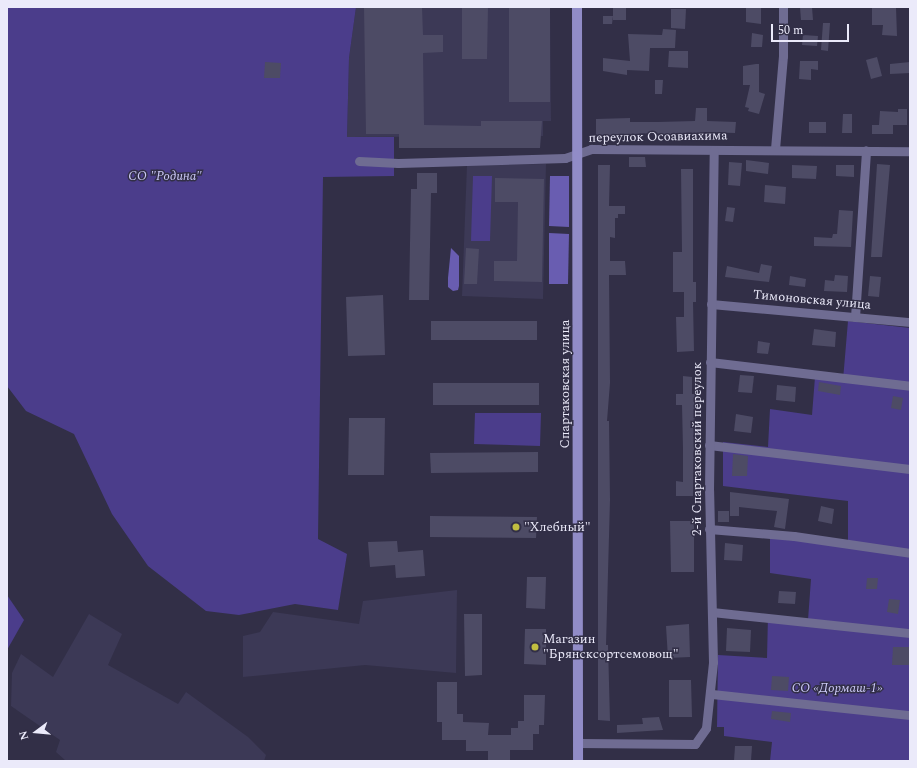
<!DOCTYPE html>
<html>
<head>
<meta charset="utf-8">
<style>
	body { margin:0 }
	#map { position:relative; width:917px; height:768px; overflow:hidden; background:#322f47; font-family:Spectral,serif }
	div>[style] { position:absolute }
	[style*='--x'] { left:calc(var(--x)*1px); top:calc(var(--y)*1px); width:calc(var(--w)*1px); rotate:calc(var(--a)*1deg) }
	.built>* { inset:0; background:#3c3956 }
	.green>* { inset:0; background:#4b3d8b }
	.forest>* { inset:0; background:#695db1 }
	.building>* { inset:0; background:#4d4b65 }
	.street>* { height:9px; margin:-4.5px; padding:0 4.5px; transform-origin:4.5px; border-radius:4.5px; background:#6f6c92 }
	.secondary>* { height:10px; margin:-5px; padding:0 5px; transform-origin:5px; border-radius:5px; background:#918cc7 }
	.dots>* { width:11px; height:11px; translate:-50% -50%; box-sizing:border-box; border:2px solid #322f47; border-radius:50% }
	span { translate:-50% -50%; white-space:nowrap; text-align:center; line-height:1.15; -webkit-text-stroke:3px #322f47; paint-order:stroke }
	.street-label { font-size:13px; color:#ebeafa }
	.park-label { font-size:13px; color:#ccc9f7; font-style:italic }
	.poi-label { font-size:13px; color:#ebeafa }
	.left { translate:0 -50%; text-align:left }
	.frame { position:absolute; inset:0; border:8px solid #ebeafa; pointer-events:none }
	.north { position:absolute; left:16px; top:712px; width:40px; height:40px; -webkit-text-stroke:3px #322f47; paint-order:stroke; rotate:254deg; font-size:11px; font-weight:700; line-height:16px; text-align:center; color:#ebeafa }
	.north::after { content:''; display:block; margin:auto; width:14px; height:18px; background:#ebeafa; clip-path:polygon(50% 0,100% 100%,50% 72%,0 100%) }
	.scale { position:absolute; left:771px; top:24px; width:78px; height:18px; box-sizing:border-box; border:2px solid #ebeafa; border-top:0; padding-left:5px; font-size:12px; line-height:14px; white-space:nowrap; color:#ebeafa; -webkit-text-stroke:3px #322f47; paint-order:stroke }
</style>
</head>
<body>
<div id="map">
	<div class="built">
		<i style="clip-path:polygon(356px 7px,550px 7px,551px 121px,543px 121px,543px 136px,347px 137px,349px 58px)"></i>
		<i style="clip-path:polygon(546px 164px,543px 299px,462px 296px,467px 165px)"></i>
		<i style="clip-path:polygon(457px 590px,456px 673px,365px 665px,243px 677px,243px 636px,260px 632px,273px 612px,359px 624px,363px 601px)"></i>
		<i style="clip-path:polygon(89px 614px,122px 634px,108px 665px,178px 704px,186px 692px,248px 737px,266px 755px,264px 761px,66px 761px,56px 752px,60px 740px,11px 706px,12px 673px,21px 654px,53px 677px)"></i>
	</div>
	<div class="green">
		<i style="clip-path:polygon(7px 7px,356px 7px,349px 58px,347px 137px,394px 137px,394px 176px,323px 177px,318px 539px,347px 554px,338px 610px,295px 604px,239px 615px,206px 611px,148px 566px,112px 514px,74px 434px,26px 411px,7px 386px)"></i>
		<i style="clip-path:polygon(473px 176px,492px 176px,490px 241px,471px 241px)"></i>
		<i style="clip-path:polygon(848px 321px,910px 328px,910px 761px,770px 761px,772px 742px,724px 736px,724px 727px,717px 727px,718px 655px,767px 658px,768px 615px,808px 620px,811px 579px,770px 573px,770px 532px,848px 541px,848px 501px,723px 486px,723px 442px,768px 447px,770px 409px,812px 415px,815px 377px,843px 380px)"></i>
		<i style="clip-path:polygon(475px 413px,541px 413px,540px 446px,474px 444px)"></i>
		<i style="clip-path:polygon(7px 595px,24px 620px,7px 650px)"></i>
	</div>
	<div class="forest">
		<i style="clip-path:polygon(550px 176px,569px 176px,569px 227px,549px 226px)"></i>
		<i style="clip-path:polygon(549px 233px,569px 234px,568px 284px,549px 284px)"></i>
		<i style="clip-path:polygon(451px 248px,459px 256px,459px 286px,458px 290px,453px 291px,448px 287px,448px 278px)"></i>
	</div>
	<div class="building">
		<i style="clip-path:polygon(364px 7px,422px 7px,423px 35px,443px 35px,443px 52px,423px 53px,424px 125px,481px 126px,481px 121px,542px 121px,540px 148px,399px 148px,399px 134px,366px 134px)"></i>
		<i style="clip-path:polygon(462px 7px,488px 7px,487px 59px,462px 59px)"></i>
		<i style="clip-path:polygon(509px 7px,550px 7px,550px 102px,509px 102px)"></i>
		<i style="clip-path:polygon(613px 7px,626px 7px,626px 20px,613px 20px)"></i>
		<i style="clip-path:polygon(746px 7px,761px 7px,761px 24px,746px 22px)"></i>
		<i style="clip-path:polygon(800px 7px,812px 7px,813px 20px,801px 20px)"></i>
		<i style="clip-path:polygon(872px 7px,896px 7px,897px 36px,882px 35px,883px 25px,872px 25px)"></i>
		<i style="clip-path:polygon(671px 9px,686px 9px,685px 29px,671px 28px)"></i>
		<i style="clip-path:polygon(603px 16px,613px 16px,612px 24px,603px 24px)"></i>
		<i style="clip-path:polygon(823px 23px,830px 23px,828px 51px,821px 50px)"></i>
		<i style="clip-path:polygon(663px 29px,676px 30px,675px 48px,650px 48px,649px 71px,627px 70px,627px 75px,603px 71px,603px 58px,630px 61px,628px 34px,662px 35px)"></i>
		<i style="clip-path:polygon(752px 33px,763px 35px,762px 47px,751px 47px)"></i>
		<i style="clip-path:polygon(803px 35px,818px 36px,817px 46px,802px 45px)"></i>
		<i style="clip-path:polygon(669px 51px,688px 51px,688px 68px,668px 67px)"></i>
		<i style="clip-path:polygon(877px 57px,882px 76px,871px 79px,866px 60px)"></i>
		<i style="clip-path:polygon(800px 61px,818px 61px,818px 70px,811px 69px,811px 80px,799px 79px)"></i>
		<i style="clip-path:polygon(265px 62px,281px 63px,280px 78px,264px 78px)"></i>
		<i style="clip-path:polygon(910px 62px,910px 73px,890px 74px,890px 64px)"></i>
		<i style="clip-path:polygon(756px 64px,759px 64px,759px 92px,765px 94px,759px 114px,748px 111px,749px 108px,745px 107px,750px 85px,743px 85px,743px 66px)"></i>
		<i style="clip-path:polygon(655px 80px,663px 80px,662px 94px,655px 94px)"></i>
		<i style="clip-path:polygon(696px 108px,707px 108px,707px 121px,736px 122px,735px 133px,705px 132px,704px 137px,651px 133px,596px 137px,596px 119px,630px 118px,630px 122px,658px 122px,695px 121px)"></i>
		<i style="clip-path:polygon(898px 109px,907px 109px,907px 125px,893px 125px,893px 134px,872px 134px,872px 125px,879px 125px,880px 111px,898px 112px)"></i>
		<i style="clip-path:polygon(843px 114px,852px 114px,852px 133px,842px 133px)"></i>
		<i style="clip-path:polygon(809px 122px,826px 122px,826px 133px,809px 133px)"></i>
		<i style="clip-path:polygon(629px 157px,645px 157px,646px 167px,629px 167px)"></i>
		<i style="clip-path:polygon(746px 160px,769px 163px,768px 174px,746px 171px)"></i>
		<i style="clip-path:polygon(729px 162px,742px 163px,740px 186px,728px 185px)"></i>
		<i style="clip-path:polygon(877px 164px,890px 165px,882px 257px,871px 257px)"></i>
		<i style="clip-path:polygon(598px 165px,610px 165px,609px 206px,625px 206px,625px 214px,618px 214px,618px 218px,615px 218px,615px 238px,610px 237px,610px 261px,625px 261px,626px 275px,609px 275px,610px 383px,607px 421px,609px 421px,610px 500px,606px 645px,608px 645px,610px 721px,598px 720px)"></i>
		<i style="clip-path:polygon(792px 165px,817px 166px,816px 179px,792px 178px)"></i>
		<i style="clip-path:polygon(836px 165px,854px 165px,854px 177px,836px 176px)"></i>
		<i style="clip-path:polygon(681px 169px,693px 169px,693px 282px,696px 282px,696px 302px,693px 302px,694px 351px,677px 352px,676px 317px,684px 317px,684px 292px,673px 292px,673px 252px,682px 252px)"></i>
		<i style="clip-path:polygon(417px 173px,437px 173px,437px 193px,431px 193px,429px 300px,409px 300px,411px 189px,417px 189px)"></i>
		<i style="clip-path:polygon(495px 178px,544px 179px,542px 282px,494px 281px,494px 261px,517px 261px,518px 202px,495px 202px)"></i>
		<i style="clip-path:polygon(765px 185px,786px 187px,785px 204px,764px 202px)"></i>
		<i style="clip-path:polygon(727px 207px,735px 208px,733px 222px,725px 221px)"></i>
		<i style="clip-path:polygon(839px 210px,853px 211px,851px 247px,814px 246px,814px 237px,832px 238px,833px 234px,837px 234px)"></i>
		<i style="clip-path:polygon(466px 248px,479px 249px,477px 284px,464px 284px)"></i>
		<i style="clip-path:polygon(761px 264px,772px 266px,769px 282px,725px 277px,727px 266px,759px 273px)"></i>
		<i style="clip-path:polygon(835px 275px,848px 276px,847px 292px,824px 291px,825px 280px,834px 281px)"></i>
		<i style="clip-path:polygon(790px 276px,806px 279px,805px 287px,789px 285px)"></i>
		<i style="clip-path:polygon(870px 276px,881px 277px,879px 297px,868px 296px)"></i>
		<i style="clip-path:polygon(383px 295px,385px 355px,348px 356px,346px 297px)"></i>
		<i style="clip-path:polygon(431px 321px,537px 321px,537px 340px,431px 340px)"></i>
		<i style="clip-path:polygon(814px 329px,836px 332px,835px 347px,812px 345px)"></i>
		<i style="clip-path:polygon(758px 341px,770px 343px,768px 354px,757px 353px)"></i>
		<i style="clip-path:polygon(740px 375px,754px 376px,752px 393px,738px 392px)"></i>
		<i style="clip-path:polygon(683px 376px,692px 377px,692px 394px,695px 394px,693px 496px,676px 496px,676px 481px,683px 482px,683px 449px,682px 405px,676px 405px,676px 394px,683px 394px)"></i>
		<i style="clip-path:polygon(819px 382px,841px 386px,840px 395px,818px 391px)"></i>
		<i style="clip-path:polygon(433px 383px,539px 383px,539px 405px,433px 405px)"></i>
		<i style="clip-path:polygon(777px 385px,796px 387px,795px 402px,776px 400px)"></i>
		<i style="clip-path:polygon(893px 396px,903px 398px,901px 410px,891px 408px)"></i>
		<i style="clip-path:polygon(736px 414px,753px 417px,751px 433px,734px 431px)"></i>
		<i style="clip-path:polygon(349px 418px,385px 418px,384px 475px,348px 475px)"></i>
		<i style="clip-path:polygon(538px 452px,538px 472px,431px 473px,430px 453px)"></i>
		<i style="clip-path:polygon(733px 454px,748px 456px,747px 476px,732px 476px)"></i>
		<i style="clip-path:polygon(730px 492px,789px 499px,785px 529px,774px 527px,777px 511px,739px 507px,739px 516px,730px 516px)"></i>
		<i style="clip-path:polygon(821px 506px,834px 509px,832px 524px,818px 521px)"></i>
		<i style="clip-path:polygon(718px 511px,729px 511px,729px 522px,718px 522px)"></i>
		<i style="clip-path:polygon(430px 516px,537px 517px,536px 538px,430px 537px)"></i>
		<i style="clip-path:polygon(670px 521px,694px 521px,694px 572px,671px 572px)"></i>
		<i style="clip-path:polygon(397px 541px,398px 552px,423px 550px,425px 576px,396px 578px,395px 565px,370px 567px,368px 542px)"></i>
		<i style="clip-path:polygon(725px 543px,743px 545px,742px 561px,724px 560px)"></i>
		<i style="clip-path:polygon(527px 577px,546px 577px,545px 609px,526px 608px)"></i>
		<i style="clip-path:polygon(867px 578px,878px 578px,877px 589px,866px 589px)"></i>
		<i style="clip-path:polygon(779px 591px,796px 592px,795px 604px,778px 603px)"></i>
		<i style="clip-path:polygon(889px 599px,900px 600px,898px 614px,887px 612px)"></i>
		<i style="clip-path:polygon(464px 614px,482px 614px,482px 675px,465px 676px)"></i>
		<i style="clip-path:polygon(689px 624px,690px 657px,668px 658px,666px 626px)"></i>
		<i style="clip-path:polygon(727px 628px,751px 630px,750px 652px,726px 651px)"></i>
		<i style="clip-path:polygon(525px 629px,546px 629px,546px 665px,524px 664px)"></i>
		<i style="clip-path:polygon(893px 647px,910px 647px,910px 665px,892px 665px)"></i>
		<i style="clip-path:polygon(772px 676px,789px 677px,788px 691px,771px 690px)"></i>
		<i style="clip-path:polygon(669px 680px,691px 680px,692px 717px,669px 717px)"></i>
		<i style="clip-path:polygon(437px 682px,457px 682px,457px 714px,463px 714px,463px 722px,489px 723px,488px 735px,511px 735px,511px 728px,518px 728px,518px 721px,524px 721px,524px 695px,545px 695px,544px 725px,539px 725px,539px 734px,533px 734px,533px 750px,510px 750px,510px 761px,488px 761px,488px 751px,466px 751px,466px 740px,442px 740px,442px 722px,437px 722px)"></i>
		<i style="clip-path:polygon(772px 711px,791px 713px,790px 722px,771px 719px)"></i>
		<i style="clip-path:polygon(659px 717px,663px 730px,617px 733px,617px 725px,643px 724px,642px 718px)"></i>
		<i style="clip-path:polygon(735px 746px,752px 746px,751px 761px,734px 761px)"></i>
	</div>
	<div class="street">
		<i style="--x:775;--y:149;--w:93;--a:-85.1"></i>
		<i style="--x:783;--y:56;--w:49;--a:-90"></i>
		<i style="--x:359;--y:161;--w:39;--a:3"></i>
		<i style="--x:398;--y:163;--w:167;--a:-1.7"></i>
		<i style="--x:565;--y:158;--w:28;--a:-19"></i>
		<i style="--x:591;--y:149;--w:319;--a:0.4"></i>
		<i style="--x:711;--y:304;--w:200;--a:5.2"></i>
		<i style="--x:855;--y:317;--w:167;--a:-86.2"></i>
		<i style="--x:710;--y:362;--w:201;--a:6.8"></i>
		<i style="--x:709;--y:445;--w:202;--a:6.8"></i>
		<i style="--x:709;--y:529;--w:85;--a:4.7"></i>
		<i style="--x:794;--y:536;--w:117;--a:8.3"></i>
		<i style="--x:712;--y:612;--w:199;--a:6.1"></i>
		<i style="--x:712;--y:694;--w:199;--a:6.1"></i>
		<i style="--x:579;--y:743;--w:116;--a:0.5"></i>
		<i style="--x:695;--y:744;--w:19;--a:-55"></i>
		<i style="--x:706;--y:728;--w:66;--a:-83.9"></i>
		<i style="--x:713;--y:662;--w:172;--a:-91.3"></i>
		<i style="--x:709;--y:490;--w:340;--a:-89.2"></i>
	</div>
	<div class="secondary">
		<i style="--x:577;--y:7;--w:754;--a:89.92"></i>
	</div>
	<div class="dots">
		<i style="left:516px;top:527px;background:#c1be40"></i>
		<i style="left:535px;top:647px;background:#c1be40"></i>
	</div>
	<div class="street-label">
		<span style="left:658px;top:137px;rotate:-1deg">переулок Осоавиахима</span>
		<span style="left:812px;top:300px;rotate:5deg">Тимоновская улица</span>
		<span style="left:565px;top:384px;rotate:-90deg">Спартаковская улица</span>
		<span style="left:697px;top:449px;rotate:-90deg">2-й Спартаковский переулок</span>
	</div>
	<div class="park-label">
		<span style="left:165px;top:176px">СО "Родина"</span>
		<span style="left:837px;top:688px">СО «Дормаш-1»</span>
	</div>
	<div class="poi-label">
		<span class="left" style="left:524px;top:527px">"Хлебный"</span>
		<span class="left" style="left:543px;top:647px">Магазин<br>"Брянсксортсемовощ"</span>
	</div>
	<div class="frame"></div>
	<div class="north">N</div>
	<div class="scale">50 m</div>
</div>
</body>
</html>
